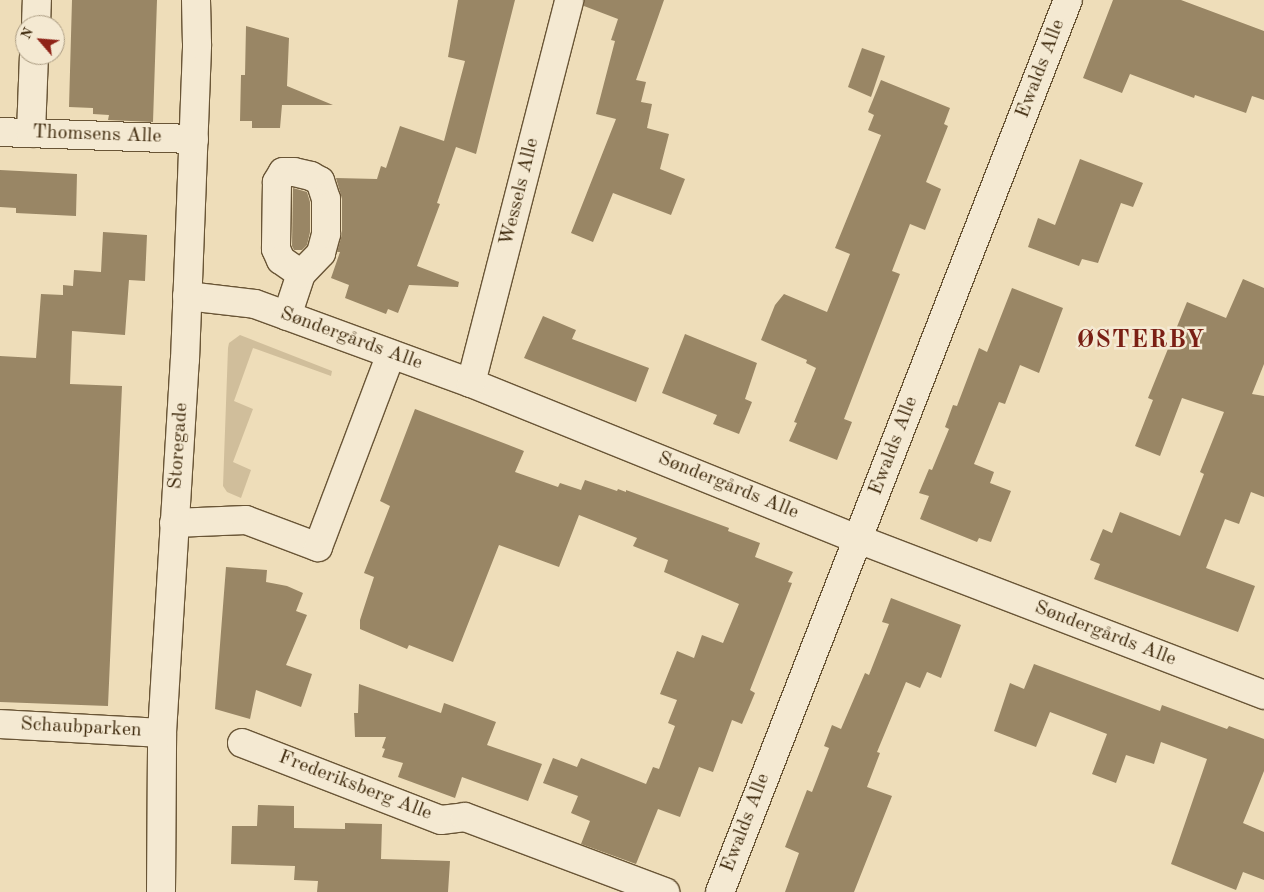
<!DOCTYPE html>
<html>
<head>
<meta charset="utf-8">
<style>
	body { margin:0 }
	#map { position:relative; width:1264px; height:892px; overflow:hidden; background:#eeddb9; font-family:"Old Standard TT",serif }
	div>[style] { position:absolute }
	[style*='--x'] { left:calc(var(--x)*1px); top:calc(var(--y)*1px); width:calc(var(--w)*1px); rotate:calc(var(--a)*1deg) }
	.green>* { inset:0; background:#d0be9b }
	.building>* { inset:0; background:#998665 }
	.roads { filter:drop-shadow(1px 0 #695536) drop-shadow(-1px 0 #695536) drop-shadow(0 1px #695536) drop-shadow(0 -1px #695536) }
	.minor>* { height:28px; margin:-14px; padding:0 14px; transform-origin:14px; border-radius:14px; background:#f4e9d2 }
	span { translate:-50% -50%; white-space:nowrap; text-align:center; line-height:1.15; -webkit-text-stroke:5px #f4e9d2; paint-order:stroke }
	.street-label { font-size:20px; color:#3d280b }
	.district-label { font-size:25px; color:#7a1f14; font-weight:700; letter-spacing:1px }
	.north { position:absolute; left:15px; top:15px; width:50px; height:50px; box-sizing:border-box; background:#f4e9d2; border:1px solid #ab9c82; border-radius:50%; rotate:297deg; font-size:14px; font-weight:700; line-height:20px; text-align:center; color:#3d280b }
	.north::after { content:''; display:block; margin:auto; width:18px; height:22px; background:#8f2418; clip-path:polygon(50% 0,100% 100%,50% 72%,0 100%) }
</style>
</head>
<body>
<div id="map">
	<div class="green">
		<i style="clip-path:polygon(240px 335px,332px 371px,331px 376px,253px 348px,234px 401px,253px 409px,233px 462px,251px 470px,241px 498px,227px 492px,223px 486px,228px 348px,229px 343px)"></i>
	</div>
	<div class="building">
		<i style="clip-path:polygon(72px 0,157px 0,153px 122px,108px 120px,109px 115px,93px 114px,93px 108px,69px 107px)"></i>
		<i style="clip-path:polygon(458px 0,515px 0,476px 154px,456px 147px,437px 203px,440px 204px,417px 266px,459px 282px,458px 287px,409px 285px,398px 313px,388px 309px,386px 314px,345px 298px,349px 285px,331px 278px,340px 252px,337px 252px,342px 234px,342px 199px,336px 178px,377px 179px,381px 166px,386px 168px,400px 126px,444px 141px,465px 61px,448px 57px)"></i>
		<i style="clip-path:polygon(584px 0,664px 0,636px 80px,646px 82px,641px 102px,652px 104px,647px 128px,669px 134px,660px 169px,685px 179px,671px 215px,613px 193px,593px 242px,571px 233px,616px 119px,596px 114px,615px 41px,611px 40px,618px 19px,584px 6px)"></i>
		<i style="clip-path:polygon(1113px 0,1181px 0,1264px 31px,1264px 100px,1252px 96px,1246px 113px,1195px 95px,1194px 98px,1130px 74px,1122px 93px,1083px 78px)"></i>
		<i style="clip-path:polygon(246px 26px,289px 38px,287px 86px,333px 105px,282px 105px,280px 128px,252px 128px,252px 121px,240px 121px,241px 75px,245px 75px)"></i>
		<i style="clip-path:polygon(862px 48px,885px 56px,871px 97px,848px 87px)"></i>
		<i style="clip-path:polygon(881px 80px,950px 108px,944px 124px,948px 126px,926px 182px,941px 189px,925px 230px,910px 224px,892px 271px,900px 274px,844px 419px,852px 422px,837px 460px,789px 441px,797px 423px,794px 422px,816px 368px,806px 363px,807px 360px,761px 340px,775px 305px,784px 294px,827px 312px,850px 254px,835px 248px,881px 135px,868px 130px,874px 115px,868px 112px)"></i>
		<i style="clip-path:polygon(1080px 159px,1143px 183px,1133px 207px,1121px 203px,1098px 263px,1082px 259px,1079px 266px,1028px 247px,1038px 218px,1055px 225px)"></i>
		<i style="clip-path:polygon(0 170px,77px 174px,76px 216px,16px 213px,16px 208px,0 207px)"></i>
		<i style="clip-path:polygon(293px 188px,307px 192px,310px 202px,310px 232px,307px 245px,302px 250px,294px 250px,292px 246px)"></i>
		<i style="clip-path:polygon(103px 232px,147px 235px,145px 281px,129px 280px,125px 335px,72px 331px,70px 384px,122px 386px,108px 706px,0 702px,0 356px,36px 358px,41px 294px,63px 295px,63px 285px,73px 286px,74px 270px,101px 272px)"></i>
		<i style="clip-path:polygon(1243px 279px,1264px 288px,1264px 364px,1252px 394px,1264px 396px,1264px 497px,1251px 492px,1239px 524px,1225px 519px,1206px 568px,1255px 586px,1238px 632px,1094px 579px,1100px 564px,1090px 560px,1103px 529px,1112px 533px,1120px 512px,1180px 536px,1204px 474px,1200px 472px,1224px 412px,1182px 398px,1160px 456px,1135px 446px,1153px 400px,1148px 398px,1187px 302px,1226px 318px)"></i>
		<i style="clip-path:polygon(1012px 288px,1063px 308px,1039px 373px,1020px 365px,1005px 404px,999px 402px,974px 464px,994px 472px,990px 483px,1011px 491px,991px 542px,979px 538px,977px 542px,920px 519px,929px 496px,919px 493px,929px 469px,932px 470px,949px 429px,945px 427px,953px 405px,957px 406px,979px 348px,987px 352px)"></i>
		<i style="clip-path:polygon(543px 316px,576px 330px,572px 339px,649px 368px,636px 402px,524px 358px)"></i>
		<i style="clip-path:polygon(685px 334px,757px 363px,745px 399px,752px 402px,739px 434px,713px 424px,717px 415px,662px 393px)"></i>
		<i style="clip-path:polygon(415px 409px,524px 451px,515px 472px,558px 487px,560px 483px,581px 490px,585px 480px,617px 491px,618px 489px,626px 492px,626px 490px,729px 528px,728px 531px,760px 543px,755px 557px,793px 572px,788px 582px,792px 583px,750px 690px,755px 693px,742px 724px,732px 720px,713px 772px,699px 767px,680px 817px,658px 809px,636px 864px,581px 844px,590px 821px,571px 813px,578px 796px,543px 783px,553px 758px,577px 767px,581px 758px,646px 784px,653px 767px,659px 769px,675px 726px,668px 723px,677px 700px,660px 694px,677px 651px,694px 658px,702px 635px,723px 643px,739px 604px,664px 572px,668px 560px,633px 546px,637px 538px,579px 515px,559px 567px,499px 545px,453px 662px,409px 645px,407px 649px,360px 629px,360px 620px,374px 577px,364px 573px,390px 506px,380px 501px)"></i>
		<i style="clip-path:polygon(226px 567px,267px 570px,266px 582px,287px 586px,303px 593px,296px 611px,307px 615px,286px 665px,312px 674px,301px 707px,256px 690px,250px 719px,215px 709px)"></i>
		<i style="clip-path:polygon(891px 598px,961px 625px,941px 678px,927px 672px,920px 688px,906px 682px,877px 752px,880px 753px,867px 787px,892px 796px,854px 892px,785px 892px,799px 853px,785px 847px,807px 790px,812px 792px,829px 748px,824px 746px,832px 725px,841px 729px,865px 673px,869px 675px,889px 624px,882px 622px)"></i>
		<i style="clip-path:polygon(1034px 664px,1160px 711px,1162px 705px,1227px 729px,1229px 726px,1264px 739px,1264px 771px,1243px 823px,1264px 832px,1264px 880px,1243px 872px,1236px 890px,1171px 864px,1207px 759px,1161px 742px,1154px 764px,1126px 755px,1116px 783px,1092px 774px,1107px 734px,1050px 712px,1036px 747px,994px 731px,1010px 683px,1024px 689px)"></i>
		<i style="clip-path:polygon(359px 684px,441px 713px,444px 703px,496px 722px,487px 745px,542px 764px,528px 801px,462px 777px,455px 798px,398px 777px,403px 763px,382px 757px,385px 749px,382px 748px,386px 737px,355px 737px,354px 713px,358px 713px)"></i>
		<i style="clip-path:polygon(258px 805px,294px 806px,294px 828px,345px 829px,345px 823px,382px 824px,381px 859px,450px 861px,448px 892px,317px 892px,318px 881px,294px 880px,295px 866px,231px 864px,232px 826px,257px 826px)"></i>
	</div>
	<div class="roads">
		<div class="minor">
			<i style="--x:36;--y:25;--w:25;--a:-88"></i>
			<i style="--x:0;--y:132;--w:194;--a:2.1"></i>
			<i style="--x:31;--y:133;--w:78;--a:-87.8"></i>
			<i style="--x:187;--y:296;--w:68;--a:6.7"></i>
			<i style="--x:255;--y:304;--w:230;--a:20.1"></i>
			<i style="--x:471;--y:383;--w:417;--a:22"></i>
			<i style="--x:858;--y:539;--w:435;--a:21"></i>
			<i style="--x:287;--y:316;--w:44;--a:-71.6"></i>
			<i style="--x:301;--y:274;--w:29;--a:-46"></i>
			<i style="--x:321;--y:253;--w:20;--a:-75"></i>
			<i style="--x:326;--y:234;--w:35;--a:-90"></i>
			<i style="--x:326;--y:199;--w:19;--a:-108"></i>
			<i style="--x:320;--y:181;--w:10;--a:-151"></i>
			<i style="--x:311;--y:176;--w:17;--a:-167"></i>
			<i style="--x:294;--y:172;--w:11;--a:180"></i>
			<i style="--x:283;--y:172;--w:12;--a:121"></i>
			<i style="--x:277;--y:182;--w:67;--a:90.9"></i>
			<i style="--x:276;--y:249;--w:12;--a:66"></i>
			<i style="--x:281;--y:260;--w:24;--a:35"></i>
			<i style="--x:471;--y:383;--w:395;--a:-75.6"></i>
			<i style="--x:174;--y:523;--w:72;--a:-2.4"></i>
			<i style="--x:246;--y:520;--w:77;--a:20.6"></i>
			<i style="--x:318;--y:547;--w:206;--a:-69.3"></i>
			<i style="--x:0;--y:724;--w:162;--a:3.2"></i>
			<i style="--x:242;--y:743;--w:213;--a:21.2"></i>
			<i style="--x:441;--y:820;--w:24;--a:-7"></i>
			<i style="--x:465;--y:817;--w:214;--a:20.6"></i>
			<i style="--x:161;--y:892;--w:159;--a:-89.6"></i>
			<i style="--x:162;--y:733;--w:374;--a:-86.5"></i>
			<i style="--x:185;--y:360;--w:316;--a:-87.8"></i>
			<i style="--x:197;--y:44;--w:44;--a:-91.3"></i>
			<i style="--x:720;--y:892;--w:957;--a:-68.69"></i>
		</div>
	</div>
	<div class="street-label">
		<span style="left:1041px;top:69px;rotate:-69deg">Ewalds Alle</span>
		<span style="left:97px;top:135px;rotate:2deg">Thomsens Alle</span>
		<span style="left:520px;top:192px;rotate:-76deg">Wessels Alle</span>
		<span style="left:351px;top:339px;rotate:20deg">Søndergårds Alle</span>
		<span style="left:179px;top:446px;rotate:-86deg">Storegade</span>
		<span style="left:894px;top:446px;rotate:-69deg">Ewalds Alle</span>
		<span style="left:728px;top:486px;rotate:22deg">Søndergårds Alle</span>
		<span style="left:1105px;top:634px;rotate:21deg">Søndergårds Alle</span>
		<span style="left:81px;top:728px;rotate:3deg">Schaubparken</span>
		<span style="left:355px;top:786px;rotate:21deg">Frederiksberg Alle</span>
		<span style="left:746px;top:823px;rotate:-69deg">Ewalds Alle</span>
	</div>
	<div class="district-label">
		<span style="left:1141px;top:341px">ØSTERBY</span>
	</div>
	<div class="north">N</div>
</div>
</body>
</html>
